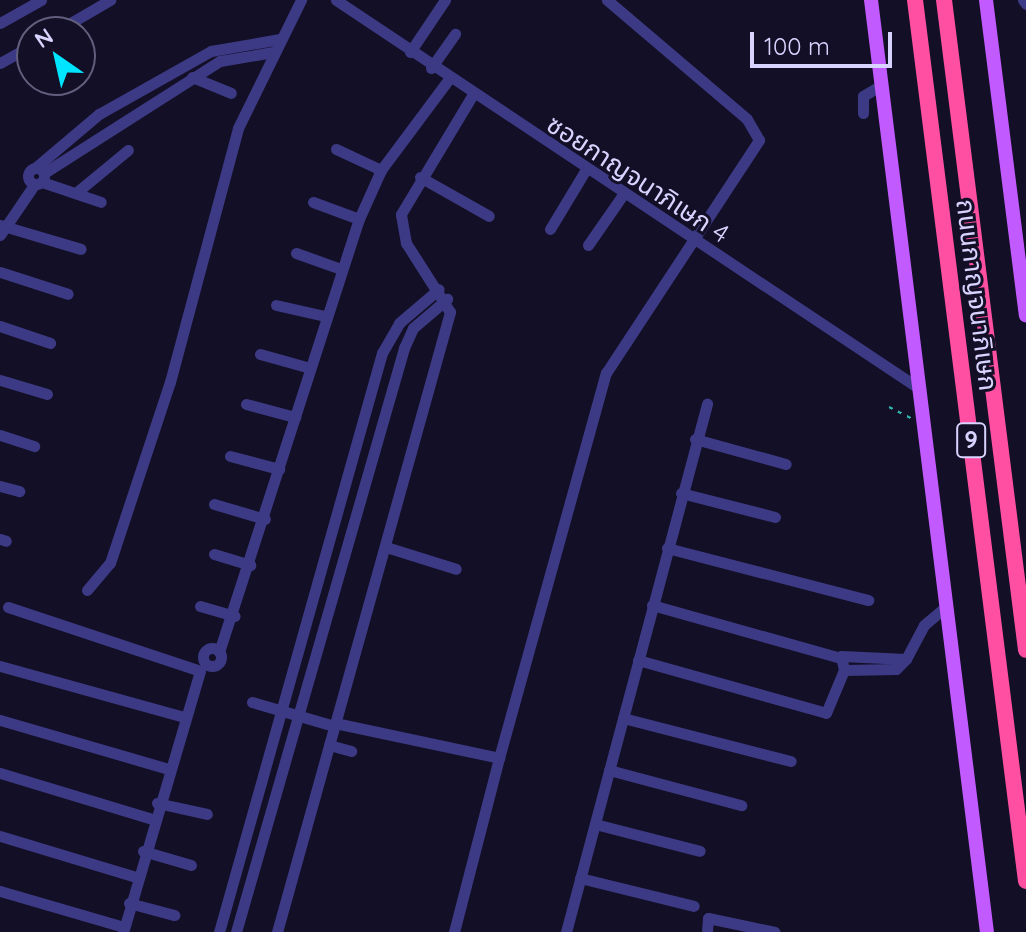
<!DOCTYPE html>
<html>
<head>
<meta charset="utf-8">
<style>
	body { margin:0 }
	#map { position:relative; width:1026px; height:932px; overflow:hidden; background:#130f26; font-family:Quicksand,"Noto Sans Thai",sans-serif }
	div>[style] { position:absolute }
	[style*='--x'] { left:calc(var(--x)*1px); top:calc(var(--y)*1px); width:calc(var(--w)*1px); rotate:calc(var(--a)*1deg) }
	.path>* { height:2px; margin-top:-1px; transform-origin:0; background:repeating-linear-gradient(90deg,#2fb8b0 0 4px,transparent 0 10px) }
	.minor>* { height:11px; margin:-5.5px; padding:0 5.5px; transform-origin:5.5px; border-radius:5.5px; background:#3d3a85 }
	.minor>.ring { margin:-5.5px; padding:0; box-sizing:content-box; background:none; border:11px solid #3d3a85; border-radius:50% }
	.major>* { height:14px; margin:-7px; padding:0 7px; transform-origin:7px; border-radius:7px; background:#c25bff }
	.highway>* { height:16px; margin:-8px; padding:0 8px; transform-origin:8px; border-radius:8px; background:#ff4fa3 }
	span { translate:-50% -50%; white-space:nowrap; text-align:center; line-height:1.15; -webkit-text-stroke:6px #130f26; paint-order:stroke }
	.shield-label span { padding:2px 6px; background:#130f26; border:2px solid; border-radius:6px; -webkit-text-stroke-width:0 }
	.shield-label { font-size:24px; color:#d9d4ff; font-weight:700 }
	.street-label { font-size:26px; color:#d9d4ff }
	.north { position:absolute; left:16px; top:16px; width:80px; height:80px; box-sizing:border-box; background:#130f26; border:2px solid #625e7d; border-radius:50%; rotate:326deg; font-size:22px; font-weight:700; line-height:32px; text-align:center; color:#d9d4ff }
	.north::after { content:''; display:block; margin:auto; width:28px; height:36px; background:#00e5ff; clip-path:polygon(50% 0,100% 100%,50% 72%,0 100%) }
	.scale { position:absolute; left:750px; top:32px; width:142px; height:36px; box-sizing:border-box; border:4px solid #d9d4ff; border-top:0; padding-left:10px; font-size:24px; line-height:28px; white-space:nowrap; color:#d9d4ff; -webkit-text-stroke:6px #130f26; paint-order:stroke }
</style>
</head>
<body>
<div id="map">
	<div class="path">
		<i style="--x:889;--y:407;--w:27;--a:27"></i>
	</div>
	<div class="minor">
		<i style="--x:336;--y:0;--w:702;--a:33.67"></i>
		<i style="--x:1023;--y:0;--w:5;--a:53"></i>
		<i style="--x:0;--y:23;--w:47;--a:-29.3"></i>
		<i style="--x:55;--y:32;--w:64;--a:-30.2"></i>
		<i style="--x:410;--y:52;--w:63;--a:-56.1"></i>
		<i style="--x:0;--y:63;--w:37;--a:-29"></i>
		<i style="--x:431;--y:68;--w:42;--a:-54.8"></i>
		<i style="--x:192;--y:77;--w:42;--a:22.3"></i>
		<i style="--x:863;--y:113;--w:17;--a:-90"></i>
		<i style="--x:863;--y:96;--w:21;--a:-31"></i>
		<i style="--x:336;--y:149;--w:50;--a:25"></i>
		<i class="ring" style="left:28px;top:168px;width:5px;height:5px"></i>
		<i style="--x:35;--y:168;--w:84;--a:-40.2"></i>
		<i style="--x:99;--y:114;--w:129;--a:-29.4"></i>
		<i style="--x:211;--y:51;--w:70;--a:-9.9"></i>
		<i style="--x:44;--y:173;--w:209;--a:-32.5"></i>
		<i style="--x:220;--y:61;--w:54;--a:-9.6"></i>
		<i style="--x:420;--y:177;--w:79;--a:29.5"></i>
		<i style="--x:42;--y:182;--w:62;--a:18.7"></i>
		<i style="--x:77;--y:192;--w:66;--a:-39.5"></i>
		<i style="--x:313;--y:202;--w:49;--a:20.3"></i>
		<i style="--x:0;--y:225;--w:84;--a:16.5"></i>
		<i style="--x:550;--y:229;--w:68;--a:-58.9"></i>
		<i style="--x:0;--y:235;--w:60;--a:-55.8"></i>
		<i style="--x:588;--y:245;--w:60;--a:-55.2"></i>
		<i style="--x:296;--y:253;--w:48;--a:19.6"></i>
		<i style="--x:0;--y:272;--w:71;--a:17.9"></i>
		<i style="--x:276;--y:305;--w:50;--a:12.7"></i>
		<i style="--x:0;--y:326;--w:53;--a:18.8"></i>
		<i style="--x:260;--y:354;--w:52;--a:15.6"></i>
		<i style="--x:0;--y:380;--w:49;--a:16.6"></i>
		<i style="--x:246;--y:404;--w:51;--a:14.9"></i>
		<i style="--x:0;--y:435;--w:36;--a:18"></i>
		<i style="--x:695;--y:439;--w:94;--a:15.4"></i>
		<i style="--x:230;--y:456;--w:51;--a:14.9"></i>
		<i style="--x:0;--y:486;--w:20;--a:15"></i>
		<i style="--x:681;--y:493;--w:97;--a:14.3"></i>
		<i style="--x:214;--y:504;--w:53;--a:16.4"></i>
		<i style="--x:0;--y:539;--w:6;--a:18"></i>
		<i style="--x:386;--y:547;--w:73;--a:17.4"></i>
		<i style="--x:667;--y:548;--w:208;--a:14.5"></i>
		<i style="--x:214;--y:554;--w:38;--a:17"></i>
		<i style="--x:87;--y:590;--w:35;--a:-50"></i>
		<i style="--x:110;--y:563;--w:191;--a:-71.7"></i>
		<i style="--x:170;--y:382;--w:263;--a:-75"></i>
		<i style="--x:238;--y:128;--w:143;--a:-63.8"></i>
		<i style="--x:652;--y:605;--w:195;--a:15.7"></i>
		<i style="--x:200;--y:606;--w:36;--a:16"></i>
		<i style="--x:8;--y:607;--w:202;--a:18.4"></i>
		<i style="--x:200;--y:671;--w:272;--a:106.4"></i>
		<i class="ring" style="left:203px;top:648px;width:7px;height:7px"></i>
		<i style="--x:219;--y:652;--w:455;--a:-72.1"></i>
		<i style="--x:359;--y:219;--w:54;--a:-65.8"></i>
		<i style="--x:381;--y:170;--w:112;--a:-53.3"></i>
		<i style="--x:638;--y:660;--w:195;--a:15.7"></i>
		<i style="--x:826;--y:713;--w:47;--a:-67.3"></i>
		<i style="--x:844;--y:670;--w:14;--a:-102"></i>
		<i style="--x:841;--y:656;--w:65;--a:2.6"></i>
		<i style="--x:906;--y:659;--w:38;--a:-62"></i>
		<i style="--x:924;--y:625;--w:30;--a:-40"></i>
		<i style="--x:0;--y:666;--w:191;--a:15.5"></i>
		<i style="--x:844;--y:670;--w:52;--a:-1.1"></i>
		<i style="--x:896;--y:669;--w:14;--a:-45"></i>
		<i style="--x:252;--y:702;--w:85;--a:16.3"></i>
		<i style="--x:623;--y:718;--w:173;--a:14.4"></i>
		<i style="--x:0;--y:720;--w:176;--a:16.2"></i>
		<i style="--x:335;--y:723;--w:168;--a:12"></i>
		<i style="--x:499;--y:758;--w:400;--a:-74.5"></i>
		<i style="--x:606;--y:373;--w:279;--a:-56.7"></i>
		<i style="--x:759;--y:140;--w:24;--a:-120"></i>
		<i style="--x:747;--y:119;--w:184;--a:-139.6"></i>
		<i style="--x:329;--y:745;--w:23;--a:15"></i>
		<i style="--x:609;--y:770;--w:137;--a:14.9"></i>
		<i style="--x:0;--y:773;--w:159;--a:16.8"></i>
		<i style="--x:157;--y:803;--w:51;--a:12.4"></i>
		<i style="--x:595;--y:824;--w:108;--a:14.4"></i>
		<i style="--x:0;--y:836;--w:142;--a:16.8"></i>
		<i style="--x:143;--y:851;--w:50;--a:16.3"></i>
		<i style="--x:580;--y:878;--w:117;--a:13.8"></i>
		<i style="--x:0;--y:891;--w:129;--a:16.2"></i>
		<i style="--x:129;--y:903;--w:47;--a:14.9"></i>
		<i style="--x:219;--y:932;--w:602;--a:-74.28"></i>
		<i style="--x:382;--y:353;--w:34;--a:-60"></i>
		<i style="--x:399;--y:323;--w:52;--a:-40.4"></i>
		<i style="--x:236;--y:932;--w:608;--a:-73.95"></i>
		<i style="--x:404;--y:348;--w:22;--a:-66"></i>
		<i style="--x:413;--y:328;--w:45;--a:-40.5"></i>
		<i style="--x:277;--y:932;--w:644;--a:-74.41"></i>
		<i style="--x:450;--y:312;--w:82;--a:-122.5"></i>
		<i style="--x:406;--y:243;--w:29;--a:-100"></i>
		<i style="--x:401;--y:214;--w:138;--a:-59"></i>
		<i style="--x:454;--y:932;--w:180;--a:-75.5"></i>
		<i style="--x:566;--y:932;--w:547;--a:-75.05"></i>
		<i style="--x:707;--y:932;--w:14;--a:-86"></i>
		<i style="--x:708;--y:918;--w:68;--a:11.8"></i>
	</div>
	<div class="major">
		<i style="--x:871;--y:0;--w:939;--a:82.91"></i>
		<i style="--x:986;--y:0;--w:318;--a:82.8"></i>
	</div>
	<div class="highway">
		<i style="--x:915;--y:0;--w:888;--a:82.82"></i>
		<i style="--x:944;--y:0;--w:655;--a:82.81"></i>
	</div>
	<div class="shield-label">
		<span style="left:971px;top:440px">9</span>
	</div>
	<div class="street-label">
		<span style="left:638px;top:179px;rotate:33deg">ซอยกาญจนาภิเษก 4</span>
		<span style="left:977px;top:295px;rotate:83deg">ถนนกาญจนาภิเษก</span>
	</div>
	<div class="north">N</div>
	<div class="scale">100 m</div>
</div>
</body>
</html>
